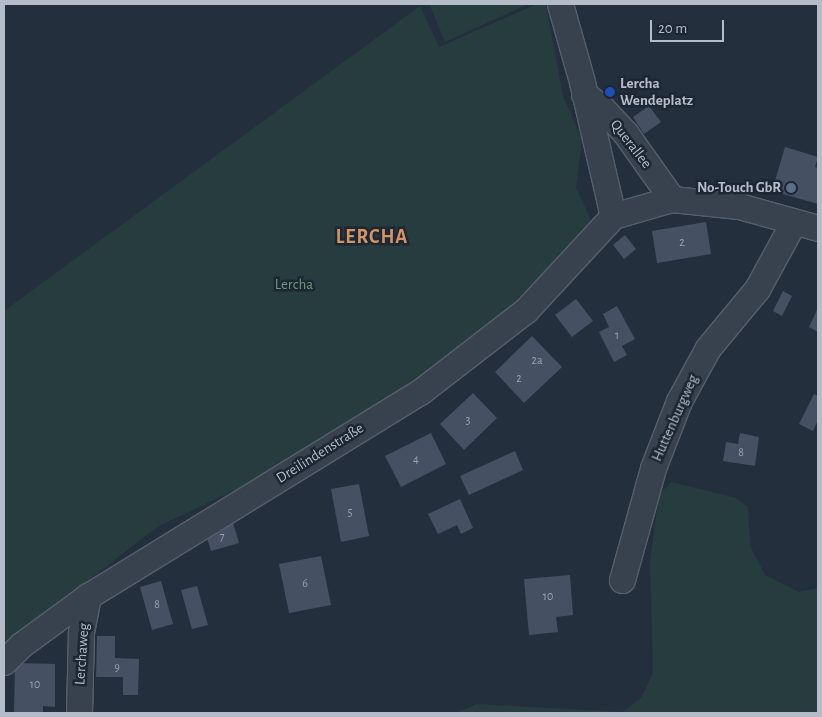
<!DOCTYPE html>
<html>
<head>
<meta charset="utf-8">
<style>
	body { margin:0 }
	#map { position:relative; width:822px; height:717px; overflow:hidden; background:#242f3e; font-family:"Alegreya Sans",sans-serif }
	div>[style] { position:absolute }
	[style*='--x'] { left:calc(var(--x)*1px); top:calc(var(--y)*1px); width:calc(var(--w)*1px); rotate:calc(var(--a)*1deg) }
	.green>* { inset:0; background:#263c3f }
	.building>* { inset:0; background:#455162 }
	.roads { filter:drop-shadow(1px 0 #565f6c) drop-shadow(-1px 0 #565f6c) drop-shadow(0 1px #565f6c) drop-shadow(0 -1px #565f6c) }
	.street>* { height:25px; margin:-12.5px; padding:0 12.5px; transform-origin:12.5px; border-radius:12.5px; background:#38414e }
	.dots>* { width:14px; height:14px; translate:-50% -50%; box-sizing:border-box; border:2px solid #1d2633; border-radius:50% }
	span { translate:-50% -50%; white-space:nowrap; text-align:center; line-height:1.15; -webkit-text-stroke:5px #1d2633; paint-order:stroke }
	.number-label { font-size:12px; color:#98a1af }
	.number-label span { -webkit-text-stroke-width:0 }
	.poi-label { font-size:15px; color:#b4bcc9; font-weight:700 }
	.left { translate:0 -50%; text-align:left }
	.right { translate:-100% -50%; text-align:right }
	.street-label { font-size:15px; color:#b4bcc9 }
	.park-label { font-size:15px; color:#6b9a76 }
	.district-label { font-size:20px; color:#d59563; font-weight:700; letter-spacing:1px }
	.frame { position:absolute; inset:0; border:5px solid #b4bcc9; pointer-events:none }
	.scale { position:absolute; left:650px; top:20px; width:74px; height:22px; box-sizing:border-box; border:2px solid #b4bcc9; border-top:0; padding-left:6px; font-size:15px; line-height:18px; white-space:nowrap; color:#b4bcc9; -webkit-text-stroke:4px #1d2633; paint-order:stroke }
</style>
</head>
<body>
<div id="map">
	<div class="green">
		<i style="clip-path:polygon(431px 4px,528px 4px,445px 42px,430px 6px)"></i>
		<i style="clip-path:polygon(537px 4px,546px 4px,563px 96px,582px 139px,576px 188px,591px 220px,578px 244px,522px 301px,474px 339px,308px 455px,157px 527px,4px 646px,4px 311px,420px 6px,439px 47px)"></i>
		<i style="clip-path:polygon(671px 482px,736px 498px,748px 507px,750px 546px,765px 575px,799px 592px,818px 588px,818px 713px,456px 713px,477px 704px,623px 712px,641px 698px,653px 673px,650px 560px,659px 495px)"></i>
	</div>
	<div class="building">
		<i style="clip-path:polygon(649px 106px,661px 122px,644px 134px,633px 117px)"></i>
		<i style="clip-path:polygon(785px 147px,818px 157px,815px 167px,818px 168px,818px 204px,772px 191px)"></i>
		<i style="clip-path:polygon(706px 222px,711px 254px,657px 263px,652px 231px)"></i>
		<i style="clip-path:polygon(625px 235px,636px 249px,624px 259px,613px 245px)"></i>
		<i style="clip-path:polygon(783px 291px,792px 296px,782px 316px,773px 311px)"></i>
		<i style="clip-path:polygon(576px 299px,593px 321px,572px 337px,555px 315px)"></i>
		<i style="clip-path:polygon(617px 306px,635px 339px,622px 346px,627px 355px,614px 362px,599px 332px,609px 327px,603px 314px)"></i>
		<i style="clip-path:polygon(818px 308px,818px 332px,809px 327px)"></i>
		<i style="clip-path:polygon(532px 336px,562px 367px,524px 403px,495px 372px)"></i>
		<i style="clip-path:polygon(473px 393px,497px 418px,464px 450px,440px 424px)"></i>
		<i style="clip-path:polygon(814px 394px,818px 396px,818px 420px,813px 431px,799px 424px)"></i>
		<i style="clip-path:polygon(431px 433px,446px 464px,401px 487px,385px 456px)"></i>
		<i style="clip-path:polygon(740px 433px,759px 437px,755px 466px,723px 461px,726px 442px,738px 444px)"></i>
		<i style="clip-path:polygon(515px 451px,523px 470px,469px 495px,460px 476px)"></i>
		<i style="clip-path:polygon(359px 484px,369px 536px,341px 542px,331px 489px)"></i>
		<i style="clip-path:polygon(460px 499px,473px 528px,461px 534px,457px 525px,438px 534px,428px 514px)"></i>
		<i style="clip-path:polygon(233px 523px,239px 543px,211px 551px,205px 531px)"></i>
		<i style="clip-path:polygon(321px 556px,331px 605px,289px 613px,279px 564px)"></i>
		<i style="clip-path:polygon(570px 575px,573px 615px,556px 617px,558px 632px,529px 635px,524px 579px)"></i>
		<i style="clip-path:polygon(161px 581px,173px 624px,152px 630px,140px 587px)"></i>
		<i style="clip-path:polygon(197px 586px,208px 625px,192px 629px,181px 590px)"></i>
		<i style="clip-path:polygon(97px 636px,115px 636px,115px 658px,139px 659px,138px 695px,123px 695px,123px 677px,96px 677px)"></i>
		<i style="clip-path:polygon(15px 663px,55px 664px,55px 707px,43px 706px,43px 713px,14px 713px)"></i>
	</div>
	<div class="roads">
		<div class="street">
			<i style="--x:560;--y:4;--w:81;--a:74.2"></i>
			<i style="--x:582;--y:82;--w:138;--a:77"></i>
			<i style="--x:584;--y:94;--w:21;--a:37"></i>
			<i style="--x:601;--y:107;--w:37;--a:47"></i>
			<i style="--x:626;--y:134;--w:80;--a:54.7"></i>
			<i style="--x:613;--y:216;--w:61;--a:-16.1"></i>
			<i style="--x:672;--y:199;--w:67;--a:6"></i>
			<i style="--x:739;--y:206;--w:82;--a:15.6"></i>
			<i style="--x:622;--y:580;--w:116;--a:-74.5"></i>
			<i style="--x:653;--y:468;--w:72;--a:-68.8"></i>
			<i style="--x:679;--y:401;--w:60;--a:-61.3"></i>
			<i style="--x:708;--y:348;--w:77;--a:-50.3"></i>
			<i style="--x:757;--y:289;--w:77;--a:-61.4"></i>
			<i style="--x:4;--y:662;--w:24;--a:-45"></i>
			<i style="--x:21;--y:645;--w:83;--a:-36.2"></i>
			<i style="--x:88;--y:596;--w:390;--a:-31.6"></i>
			<i style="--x:420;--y:392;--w:134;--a:-37.7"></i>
			<i style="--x:526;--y:310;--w:128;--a:-47.2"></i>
			<i style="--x:79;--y:713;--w:81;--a:-88.6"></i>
			<i style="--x:81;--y:632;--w:37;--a:-79"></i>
		</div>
	</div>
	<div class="dots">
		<i style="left:610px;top:92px;background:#1a4fb4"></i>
		<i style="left:791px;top:188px;background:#5c6f8a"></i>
	</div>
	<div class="number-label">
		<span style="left:682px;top:243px">2</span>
		<span style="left:617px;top:336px">1</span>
		<span style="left:537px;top:361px">2a</span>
		<span style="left:519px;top:379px">2</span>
		<span style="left:468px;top:421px">3</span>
		<span style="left:741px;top:453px">8</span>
		<span style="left:416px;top:460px">4</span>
		<span style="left:350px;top:513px">5</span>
		<span style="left:222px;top:537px">7</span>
		<span style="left:305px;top:584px">6</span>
		<span style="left:548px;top:597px">10</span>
		<span style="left:157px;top:605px">8</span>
		<span style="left:117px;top:668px">9</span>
		<span style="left:35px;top:685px">10</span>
	</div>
	<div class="poi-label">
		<span class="left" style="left:620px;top:92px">Lercha<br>Wendeplatz</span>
		<span class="right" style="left:781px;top:188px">No-Touch GbR</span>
	</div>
	<div class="street-label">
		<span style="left:631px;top:144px;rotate:52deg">Querallee</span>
		<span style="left:675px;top:418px;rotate:-66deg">Huttenburgweg</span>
		<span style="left:320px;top:453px;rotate:-32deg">Dreilindenstraße</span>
		<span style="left:82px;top:654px;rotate:-86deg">Lerchaweg</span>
	</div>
	<div class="park-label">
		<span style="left:294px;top:285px">Lercha</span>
	</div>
	<div class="district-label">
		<span style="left:372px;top:237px">LERCHA</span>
	</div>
	<div class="frame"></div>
	<div class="scale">20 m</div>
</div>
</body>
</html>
